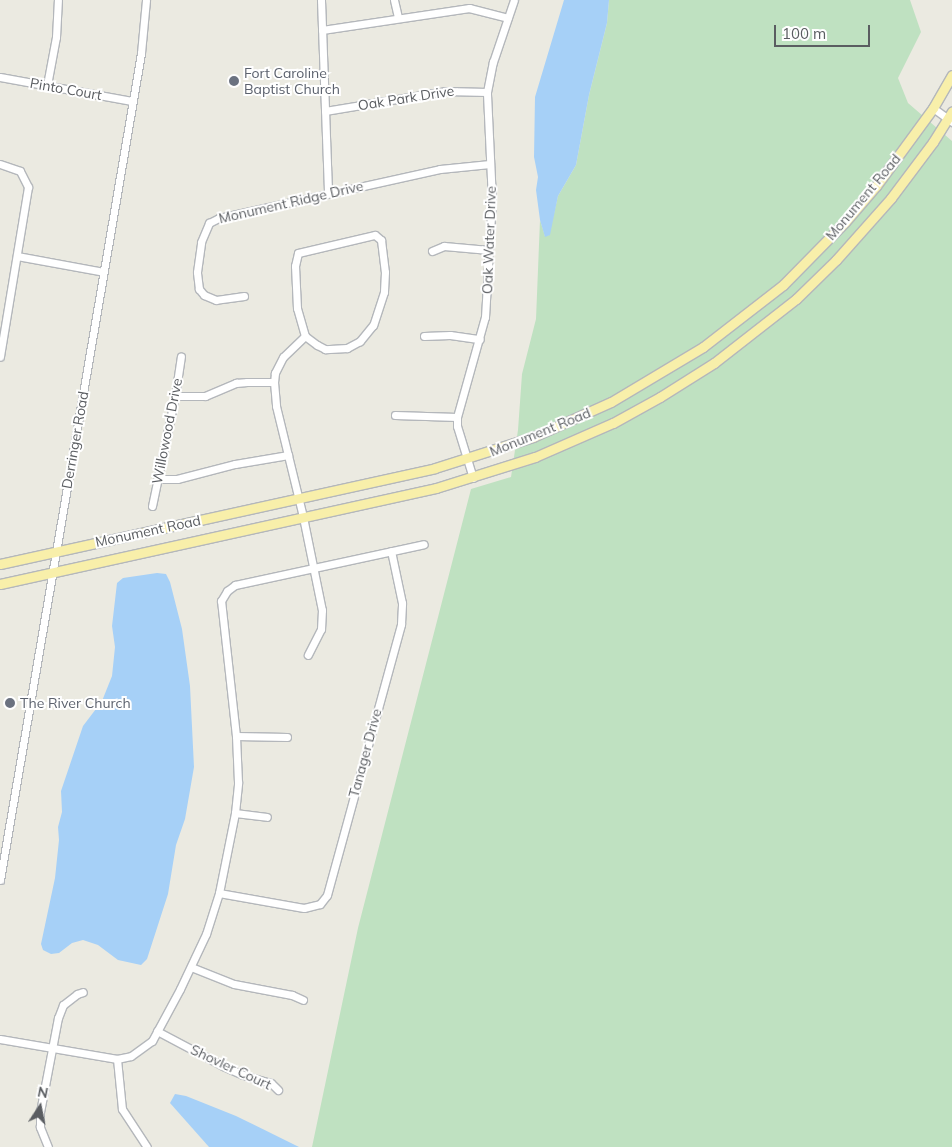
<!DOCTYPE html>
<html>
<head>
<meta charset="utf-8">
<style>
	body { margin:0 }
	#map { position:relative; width:952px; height:1147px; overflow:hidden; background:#ebeae1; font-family:Mulish,sans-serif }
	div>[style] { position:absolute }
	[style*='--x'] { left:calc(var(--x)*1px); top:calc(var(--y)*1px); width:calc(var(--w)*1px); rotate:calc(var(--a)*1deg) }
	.green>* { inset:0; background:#bfe1c1 }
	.water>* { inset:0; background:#a6d0f7 }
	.roads { filter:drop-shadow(1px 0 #b4b7bb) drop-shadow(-1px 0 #b4b7bb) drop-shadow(0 1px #b4b7bb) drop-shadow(0 -1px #b4b7bb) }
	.minor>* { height:7px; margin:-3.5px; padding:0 3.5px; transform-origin:3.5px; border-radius:3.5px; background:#fff }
	.major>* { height:9px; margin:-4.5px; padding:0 4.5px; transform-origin:4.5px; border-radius:4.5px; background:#f8efaa }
	.dots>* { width:14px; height:14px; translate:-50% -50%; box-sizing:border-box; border:2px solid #fff; border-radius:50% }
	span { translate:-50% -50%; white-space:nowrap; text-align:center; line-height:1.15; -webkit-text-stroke:4px #fff; paint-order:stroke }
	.worship-label { font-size:14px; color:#5b616d }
	.left { translate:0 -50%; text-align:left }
	.street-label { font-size:14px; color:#5a5d61 }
	.north { position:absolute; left:15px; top:1082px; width:50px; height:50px; -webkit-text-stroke:4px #fff; paint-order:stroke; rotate:11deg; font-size:14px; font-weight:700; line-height:20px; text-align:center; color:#5a5d61 }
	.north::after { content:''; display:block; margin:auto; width:18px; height:22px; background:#5a5d61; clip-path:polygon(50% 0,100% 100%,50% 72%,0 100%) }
	.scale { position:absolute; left:774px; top:25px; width:96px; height:22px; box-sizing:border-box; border:2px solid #5a5d61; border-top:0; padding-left:6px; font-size:15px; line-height:18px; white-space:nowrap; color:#5a5d61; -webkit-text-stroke:4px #fff; paint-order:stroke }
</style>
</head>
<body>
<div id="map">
	<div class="green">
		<i style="clip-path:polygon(609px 0,910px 0,921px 32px,898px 78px,908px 103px,952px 141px,952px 1147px,312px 1147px,358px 928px,471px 489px,511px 477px,518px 430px,522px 374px,536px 319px,540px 220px,545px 236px,549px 235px,558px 196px,576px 165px,589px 95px,607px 23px)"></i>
	</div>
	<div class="water">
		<i style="clip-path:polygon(564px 0,609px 0,607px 23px,589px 95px,576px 165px,558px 196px,550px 235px,545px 237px,540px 220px,536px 190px,538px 177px,534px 157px,535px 97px)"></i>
		<i style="clip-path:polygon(157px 573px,166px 574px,170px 582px,182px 629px,190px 686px,194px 767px,185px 819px,176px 845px,168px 894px,147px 959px,141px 965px,118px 960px,98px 945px,83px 940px,72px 943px,59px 953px,51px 954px,43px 950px,41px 944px,55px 878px,59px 840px,58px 827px,62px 812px,61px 791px,83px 726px,102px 701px,112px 676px,115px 647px,112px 626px,117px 583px,123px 578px)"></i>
		<i style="clip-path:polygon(175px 1094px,186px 1096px,236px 1116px,299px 1147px,209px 1147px,170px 1103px)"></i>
	</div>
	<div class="roads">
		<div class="minor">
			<i style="--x:321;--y:0;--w:193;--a:87.9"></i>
			<i style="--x:394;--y:0;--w:17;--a:77"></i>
			<i style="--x:322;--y:30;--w:149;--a:-8.5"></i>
			<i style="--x:469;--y:8;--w:40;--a:14.4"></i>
			<i style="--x:0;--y:77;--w:134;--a:10.3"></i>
			<i style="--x:47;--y:85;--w:49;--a:-79.4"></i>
			<i style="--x:56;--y:37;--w:37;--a:-87"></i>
			<i style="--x:933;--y:108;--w:24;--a:36"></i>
			<i style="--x:325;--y:111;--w:123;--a:-9.4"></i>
			<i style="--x:446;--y:91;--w:41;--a:1.4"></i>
			<i style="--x:0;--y:164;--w:21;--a:19"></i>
			<i style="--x:20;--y:171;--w:18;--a:63"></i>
			<i style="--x:28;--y:187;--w:172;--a:99.4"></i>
			<i style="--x:375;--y:235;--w:8;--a:40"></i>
			<i style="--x:381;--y:240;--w:32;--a:83"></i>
			<i style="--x:385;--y:272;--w:20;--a:93"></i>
			<i style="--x:384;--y:292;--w:35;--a:108"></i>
			<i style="--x:373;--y:325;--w:21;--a:129"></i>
			<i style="--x:360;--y:341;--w:15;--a:152"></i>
			<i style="--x:347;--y:348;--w:22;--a:177"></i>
			<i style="--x:325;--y:349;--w:9;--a:-153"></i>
			<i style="--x:317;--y:345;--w:15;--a:-143"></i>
			<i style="--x:305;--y:336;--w:29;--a:-106"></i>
			<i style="--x:297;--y:308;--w:42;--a:-92.7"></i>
			<i style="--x:295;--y:266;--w:13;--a:-77"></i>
			<i style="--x:298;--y:253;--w:79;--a:-13.2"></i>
			<i style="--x:432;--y:251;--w:13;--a:-23"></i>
			<i style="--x:444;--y:246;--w:45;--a:5.1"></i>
			<i style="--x:17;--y:256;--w:88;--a:10.4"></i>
			<i style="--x:244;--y:296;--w:28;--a:172"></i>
			<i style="--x:216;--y:300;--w:13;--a:-157"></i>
			<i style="--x:204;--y:295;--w:8;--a:-130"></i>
			<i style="--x:199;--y:289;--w:17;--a:-97"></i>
			<i style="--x:197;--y:272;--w:30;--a:-82"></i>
			<i style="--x:201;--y:242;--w:21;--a:-67"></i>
			<i style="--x:209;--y:223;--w:11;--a:-27"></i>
			<i style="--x:219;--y:218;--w:226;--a:-12.5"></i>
			<i style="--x:440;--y:169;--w:50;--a:-5.7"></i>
			<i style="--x:305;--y:336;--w:30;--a:136"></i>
			<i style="--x:283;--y:357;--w:18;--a:117"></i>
			<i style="--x:275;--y:373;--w:9;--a:96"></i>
			<i style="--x:274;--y:382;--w:24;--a:85"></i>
			<i style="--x:276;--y:406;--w:114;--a:76.3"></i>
			<i style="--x:303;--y:517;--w:95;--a:78.5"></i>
			<i style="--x:322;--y:610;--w:19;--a:93"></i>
			<i style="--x:321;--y:629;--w:29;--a:117"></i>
			<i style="--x:424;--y:336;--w:26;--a:-2"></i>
			<i style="--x:450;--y:335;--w:30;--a:8"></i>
			<i style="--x:175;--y:396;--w:30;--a:0"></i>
			<i style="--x:205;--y:396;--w:34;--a:-23"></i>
			<i style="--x:236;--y:383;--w:11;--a:-5"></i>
			<i style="--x:247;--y:382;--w:27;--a:0"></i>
			<i style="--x:395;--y:415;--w:62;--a:1.8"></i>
			<i style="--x:473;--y:478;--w:54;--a:-107.1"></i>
			<i style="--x:457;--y:426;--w:9;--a:-90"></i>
			<i style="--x:457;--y:417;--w:104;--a:-74.4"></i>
			<i style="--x:485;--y:317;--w:117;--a:-86.6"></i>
			<i style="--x:492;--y:200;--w:108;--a:-92.7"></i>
			<i style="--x:487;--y:92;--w:31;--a:-79"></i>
			<i style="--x:493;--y:62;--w:65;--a:-71.3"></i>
			<i style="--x:158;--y:479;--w:19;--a:0"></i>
			<i style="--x:177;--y:479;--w:60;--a:-14.5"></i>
			<i style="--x:235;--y:464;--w:54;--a:-9.6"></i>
			<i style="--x:152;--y:506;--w:112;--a:-78.2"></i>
			<i style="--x:175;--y:396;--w:40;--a:-81.5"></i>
			<i style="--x:236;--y:736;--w:51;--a:1.1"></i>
			<i style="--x:235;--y:813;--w:32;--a:7"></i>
			<i style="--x:0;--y:880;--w:839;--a:-80.32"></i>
			<i style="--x:141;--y:53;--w:53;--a:-84.6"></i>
			<i style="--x:219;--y:893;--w:86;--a:10"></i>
			<i style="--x:304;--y:908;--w:16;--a:-14"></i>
			<i style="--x:320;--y:904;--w:11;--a:-52"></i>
			<i style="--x:327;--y:895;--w:281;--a:-74.7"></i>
			<i style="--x:401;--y:624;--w:21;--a:-87"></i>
			<i style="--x:402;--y:603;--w:53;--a:-101.9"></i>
			<i style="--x:191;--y:967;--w:46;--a:21.6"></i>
			<i style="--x:234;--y:984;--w:59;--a:10.7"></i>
			<i style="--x:292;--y:995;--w:12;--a:24"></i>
			<i style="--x:157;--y:1031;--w:75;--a:27.9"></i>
			<i style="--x:223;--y:1066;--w:22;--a:24"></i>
			<i style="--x:243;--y:1075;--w:29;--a:16"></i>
			<i style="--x:271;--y:1083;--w:10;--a:45"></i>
			<i style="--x:0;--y:1039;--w:119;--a:9.7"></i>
			<i style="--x:117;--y:1059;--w:14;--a:-12"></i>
			<i style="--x:131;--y:1056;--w:26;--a:-36"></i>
			<i style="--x:152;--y:1041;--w:59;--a:-61.7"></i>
			<i style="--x:180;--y:989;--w:61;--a:-64.7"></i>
			<i style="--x:206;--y:934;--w:43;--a:-72.4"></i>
			<i style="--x:219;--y:893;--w:82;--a:-78.7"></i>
			<i style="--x:235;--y:813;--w:31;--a:-84"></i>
			<i style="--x:238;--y:782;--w:46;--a:-92.5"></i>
			<i style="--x:236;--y:736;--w:136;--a:-96.3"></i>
			<i style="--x:221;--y:601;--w:12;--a:-59"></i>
			<i style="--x:227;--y:591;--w:10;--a:-37"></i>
			<i style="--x:235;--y:585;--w:193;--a:-12.2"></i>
			<i style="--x:117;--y:1059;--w:50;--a:84.3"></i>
			<i style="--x:122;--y:1109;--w:45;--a:56.7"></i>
			<i style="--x:48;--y:1147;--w:22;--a:-112"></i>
			<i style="--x:40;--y:1127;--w:15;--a:-90"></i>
			<i style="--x:40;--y:1112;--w:96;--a:-79.2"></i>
			<i style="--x:58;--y:1018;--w:14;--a:-69"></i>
			<i style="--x:63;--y:1005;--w:18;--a:-38"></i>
			<i style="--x:77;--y:994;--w:6;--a:-18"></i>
		</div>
		<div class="major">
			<i style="--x:0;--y:564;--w:445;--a:-12.4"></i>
			<i style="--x:435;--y:468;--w:103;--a:-17.6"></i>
			<i style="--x:533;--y:437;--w:85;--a:-24.2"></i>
			<i style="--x:611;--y:402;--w:107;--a:-30.9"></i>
			<i style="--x:703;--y:347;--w:101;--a:-37.8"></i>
			<i style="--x:783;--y:285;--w:88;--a:-45.5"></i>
			<i style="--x:845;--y:222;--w:48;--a:-49.3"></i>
			<i style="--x:876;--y:186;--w:97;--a:-53.8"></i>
			<i style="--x:933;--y:108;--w:38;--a:-60"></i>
			<i style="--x:0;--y:584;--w:446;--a:-12.4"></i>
			<i style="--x:436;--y:488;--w:104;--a:-17.4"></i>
			<i style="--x:535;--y:457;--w:85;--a:-23.6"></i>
			<i style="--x:613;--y:423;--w:54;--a:-29"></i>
			<i style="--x:660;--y:397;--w:64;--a:-32.2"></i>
			<i style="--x:714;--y:363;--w:104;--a:-38"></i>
			<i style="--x:796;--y:299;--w:56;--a:-44.3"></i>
			<i style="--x:836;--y:260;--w:83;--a:-48.4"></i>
			<i style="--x:891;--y:198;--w:70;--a:-53.1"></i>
			<i style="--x:933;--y:142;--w:36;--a:-58"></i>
		</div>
	</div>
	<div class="dots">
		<i style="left:234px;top:81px;background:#6b7280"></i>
		<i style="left:10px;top:703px;background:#6b7280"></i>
	</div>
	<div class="worship-label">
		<span class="left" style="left:244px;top:81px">Fort Caroline<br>Baptist Church</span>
		<span class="left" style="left:20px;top:703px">The River Church</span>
	</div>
	<div class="street-label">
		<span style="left:66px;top:89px;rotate:10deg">Pinto Court</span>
		<span style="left:406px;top:98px;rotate:-9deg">Oak Park Drive</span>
		<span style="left:863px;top:197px;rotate:-50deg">Monument Road</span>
		<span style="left:291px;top:202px;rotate:-13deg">Monument Ridge Drive</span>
		<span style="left:489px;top:240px;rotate:-88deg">Oak Water Drive</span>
		<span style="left:167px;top:431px;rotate:-79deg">Willowood Drive</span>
		<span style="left:540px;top:432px;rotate:-22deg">Monument Road</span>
		<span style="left:75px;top:440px;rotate:-80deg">Derringer Road</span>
		<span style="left:148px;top:531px;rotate:-12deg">Monument Road</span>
		<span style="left:365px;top:753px;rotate:-75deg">Tanager Drive</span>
		<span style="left:231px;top:1067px;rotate:25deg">Shovler Court</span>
	</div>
	<div class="north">N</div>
	<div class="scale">100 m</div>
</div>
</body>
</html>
